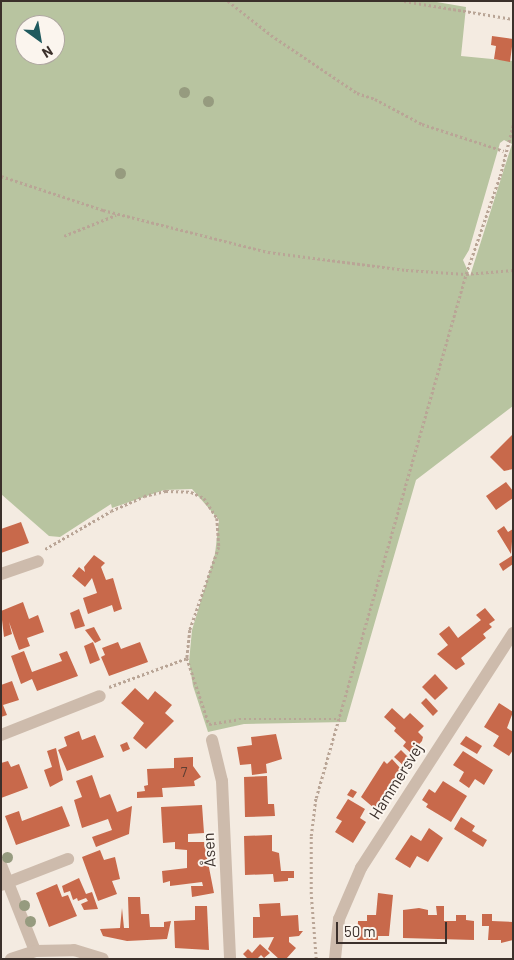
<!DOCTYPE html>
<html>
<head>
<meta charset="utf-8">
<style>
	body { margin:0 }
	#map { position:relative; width:514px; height:960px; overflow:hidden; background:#f4ebe1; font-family:Barlow,sans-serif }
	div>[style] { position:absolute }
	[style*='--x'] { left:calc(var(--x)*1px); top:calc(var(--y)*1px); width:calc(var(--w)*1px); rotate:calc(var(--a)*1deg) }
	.green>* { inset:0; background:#b8c4a0 }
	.building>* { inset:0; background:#c8694b }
	.path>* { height:2.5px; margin-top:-1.25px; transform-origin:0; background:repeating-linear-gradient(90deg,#b9a596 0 2.5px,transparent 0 5px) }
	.street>* { height:12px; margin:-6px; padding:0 6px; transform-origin:6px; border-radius:6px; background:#cdbbac }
	.trees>* { width:11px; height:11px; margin:-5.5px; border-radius:50%; background:#969b7f }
	span { translate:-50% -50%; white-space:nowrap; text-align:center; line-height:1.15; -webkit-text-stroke:4px #fbf5ee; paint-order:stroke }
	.number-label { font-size:14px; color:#5e3e33 }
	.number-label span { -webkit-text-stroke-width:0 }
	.street-label { font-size:16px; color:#3b302b }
	.frame { position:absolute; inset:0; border:2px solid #3b302b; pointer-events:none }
	.north { position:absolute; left:15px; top:15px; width:50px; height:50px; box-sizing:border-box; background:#fbf5ee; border:1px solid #aea6a0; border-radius:50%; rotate:148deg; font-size:14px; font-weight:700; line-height:20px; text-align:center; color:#3b302b }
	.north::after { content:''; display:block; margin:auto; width:18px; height:22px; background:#1f5a5e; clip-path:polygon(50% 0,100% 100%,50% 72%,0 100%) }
	.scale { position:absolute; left:336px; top:922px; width:111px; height:22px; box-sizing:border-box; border:2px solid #3b302b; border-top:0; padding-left:6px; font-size:15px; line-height:18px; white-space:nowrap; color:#3b302b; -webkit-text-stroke:4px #fbf5ee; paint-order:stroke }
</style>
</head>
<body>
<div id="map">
	<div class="green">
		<i style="clip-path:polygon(evenodd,1px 1px,431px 1px,466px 7px,461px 56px,513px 61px,513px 406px,416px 480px,346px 722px,244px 724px,208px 732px,193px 686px,189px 662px,192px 630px,215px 554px,219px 520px,192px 489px,164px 490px,112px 508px,111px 504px,60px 537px,49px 536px,1px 494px,1px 1px,25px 25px,55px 25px,55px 55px,25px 55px,25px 25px,1px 1px,504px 140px,512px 144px,470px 276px,463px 260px,469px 250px,500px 143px,504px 140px)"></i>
	</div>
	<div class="building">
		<i style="clip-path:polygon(492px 36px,513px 39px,510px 62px,494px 59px,496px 46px,491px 45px)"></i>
		<i style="clip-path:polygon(513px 434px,513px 469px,504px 471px,490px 457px)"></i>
		<i style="clip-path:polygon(506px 482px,513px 491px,513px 498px,496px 510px,486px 496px)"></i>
		<i style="clip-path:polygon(21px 522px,29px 543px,1px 553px,1px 529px)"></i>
		<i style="clip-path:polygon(504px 526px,508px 532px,513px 529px,511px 554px,497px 531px)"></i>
		<i style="clip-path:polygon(94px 555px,105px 563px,101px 567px,106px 580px,113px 578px,122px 609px,114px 612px,112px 605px,88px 614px,83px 598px,97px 593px,92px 578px,85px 587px,72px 576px,79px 567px,85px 572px,84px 567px)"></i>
		<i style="clip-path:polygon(513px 555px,513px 564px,503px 571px,499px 564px)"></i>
		<i style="clip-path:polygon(23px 602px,29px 619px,38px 615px,44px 632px,27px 638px,30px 646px,19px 650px,9px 622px,12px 634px,4px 637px,1px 611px)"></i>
		<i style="clip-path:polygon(485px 608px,495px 620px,489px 624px,492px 627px,483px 634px,486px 638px,461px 658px,465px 664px,456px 670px,437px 654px,448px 645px,439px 634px,449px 626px,458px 638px,481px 620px,476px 615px)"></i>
		<i style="clip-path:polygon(79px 609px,85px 626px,75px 629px,70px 613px)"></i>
		<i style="clip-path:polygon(94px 627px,101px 640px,95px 643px,85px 630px)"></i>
		<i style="clip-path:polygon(93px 642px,100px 660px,90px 664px,84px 646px)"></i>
		<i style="clip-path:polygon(118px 642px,121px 649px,140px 642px,148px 662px,109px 676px,101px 657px,105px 655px,102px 648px)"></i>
		<i style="clip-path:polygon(24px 651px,32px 672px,62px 661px,59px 654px,67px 651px,78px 676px,37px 691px,32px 679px,21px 684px,11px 656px)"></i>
		<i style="clip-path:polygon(435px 674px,448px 688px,435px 700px,422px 687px)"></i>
		<i style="clip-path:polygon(12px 681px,19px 700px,3px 705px,7px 715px,1px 717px,1px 685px)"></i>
		<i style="clip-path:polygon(135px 688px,148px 700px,155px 691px,172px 705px,165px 713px,174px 721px,146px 749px,133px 738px,144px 723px,121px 703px)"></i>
		<i style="clip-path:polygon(426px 698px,438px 711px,433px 716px,421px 703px)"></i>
		<i style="clip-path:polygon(499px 703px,513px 712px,507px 728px,513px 732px,513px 750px,509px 756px,493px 746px,499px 736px,484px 727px)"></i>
		<i style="clip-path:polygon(392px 708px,404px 719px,410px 713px,424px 726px,418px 732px,423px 737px,422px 741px,411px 753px,403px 746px,406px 742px,394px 731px,396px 728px,384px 717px)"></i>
		<i style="clip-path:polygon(79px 731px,82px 740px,95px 735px,104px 757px,67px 771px,58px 750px,67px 746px,64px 737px)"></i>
		<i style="clip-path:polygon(276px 734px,282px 759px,266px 764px,267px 773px,252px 775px,251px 764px,240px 765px,237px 747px,252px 745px,251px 737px)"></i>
		<i style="clip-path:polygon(466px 736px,482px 746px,477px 754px,460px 744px)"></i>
		<i style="clip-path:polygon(127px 742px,130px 749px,123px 752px,120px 745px)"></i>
		<i style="clip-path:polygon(56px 748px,63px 780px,50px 787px,44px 770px,52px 767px,47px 751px)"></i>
		<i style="clip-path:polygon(401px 750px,410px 759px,404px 766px,394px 757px)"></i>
		<i style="clip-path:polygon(463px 751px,493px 770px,484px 785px,475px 779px,469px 788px,459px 781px,464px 772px,453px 765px)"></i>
		<i style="clip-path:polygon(193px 757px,193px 766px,201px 777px,194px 781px,195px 786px,162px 788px,163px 797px,137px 798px,137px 792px,145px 791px,144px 786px,148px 785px,147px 769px,174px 768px,174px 758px)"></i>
		<i style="clip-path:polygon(392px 759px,401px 769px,387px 789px,394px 794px,381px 814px,361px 797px,384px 761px,387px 764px)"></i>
		<i style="clip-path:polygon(8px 761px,11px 767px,19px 764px,28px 788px,1px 798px,1px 763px)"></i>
		<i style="clip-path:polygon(92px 775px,100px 798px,110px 794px,117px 812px,132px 806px,129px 834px,96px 847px,92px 837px,112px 830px,108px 819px,82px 828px,74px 800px,82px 797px,76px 781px)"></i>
		<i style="clip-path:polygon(267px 776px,268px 804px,274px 804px,275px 816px,245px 817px,244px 777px)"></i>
		<i style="clip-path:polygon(443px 781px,467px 796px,451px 822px,426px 807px,428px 804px,422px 800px,429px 789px,435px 793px)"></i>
		<i style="clip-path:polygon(351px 789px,357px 792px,353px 798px,347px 795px)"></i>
		<i style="clip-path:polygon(348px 799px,365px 809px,360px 818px,366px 822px,353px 843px,335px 832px,342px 821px,336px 818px)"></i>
		<i style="clip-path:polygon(202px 805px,204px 833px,188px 834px,188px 842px,204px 842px,214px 893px,192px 897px,191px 886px,203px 886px,202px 882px,170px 886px,170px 881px,163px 883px,162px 871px,187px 868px,187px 850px,175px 849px,175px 842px,163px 843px,161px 807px)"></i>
		<i style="clip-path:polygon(62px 806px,70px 826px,16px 845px,5px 816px,19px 811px,22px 821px)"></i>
		<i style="clip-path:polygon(461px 817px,475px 826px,472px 831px,487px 840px,483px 847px,454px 829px)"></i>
		<i style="clip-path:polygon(429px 828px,443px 838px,428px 862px,417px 856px,410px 868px,395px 859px,411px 835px,421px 841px)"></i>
		<i style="clip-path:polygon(272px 835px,272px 851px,279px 853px,281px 871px,294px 871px,294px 878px,288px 878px,288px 881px,274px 882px,273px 874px,245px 875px,244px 836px)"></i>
		<i style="clip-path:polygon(100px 850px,104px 860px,115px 857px,120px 879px,112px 881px,117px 894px,98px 901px,82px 857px)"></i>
		<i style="clip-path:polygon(79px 878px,86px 894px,92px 892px,98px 909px,84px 910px,81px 904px,88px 901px,86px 898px,78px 901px,77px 898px,73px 900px,70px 891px,64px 893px,62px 886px)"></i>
		<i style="clip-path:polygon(57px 884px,62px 897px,68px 895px,77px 916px,49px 927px,36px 893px)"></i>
		<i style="clip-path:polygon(378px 893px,393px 895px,389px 936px,378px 936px,378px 940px,357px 940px,358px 921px,367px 921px,367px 915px,376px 915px)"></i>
		<i style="clip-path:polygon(128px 897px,140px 897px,141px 914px,149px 914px,150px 927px,164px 927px,164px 922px,171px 921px,167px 939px,127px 941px,103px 936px,100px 929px,120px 928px,122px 908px,124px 928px,129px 928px)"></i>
		<i style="clip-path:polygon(280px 903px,281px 916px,298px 915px,299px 931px,303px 931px,299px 936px,289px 937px,289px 942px,296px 948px,286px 959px,279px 959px,268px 949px,274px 937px,253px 938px,253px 917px,260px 917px,259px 904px)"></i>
		<i style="clip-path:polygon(195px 906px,207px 906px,209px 950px,175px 948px,174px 921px,195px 920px)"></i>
		<i style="clip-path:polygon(436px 906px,444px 906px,444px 921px,456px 921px,456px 915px,466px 915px,466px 920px,474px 921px,474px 940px,403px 938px,403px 910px,419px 908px,428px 910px,428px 915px,437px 915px)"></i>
		<i style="clip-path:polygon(482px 914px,492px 914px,492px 921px,513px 922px,513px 940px,501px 943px,501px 940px,488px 940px,489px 926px,482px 926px)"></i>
		<i style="clip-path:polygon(260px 944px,270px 953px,264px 958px,261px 955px,257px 959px,248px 959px,243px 954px,248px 949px,252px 953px)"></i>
	</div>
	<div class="path">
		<i style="--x:228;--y:1;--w:55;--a:38.3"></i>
		<i style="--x:271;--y:35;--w:104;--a:34"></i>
		<i style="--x:357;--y:93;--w:19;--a:18"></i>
		<i style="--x:375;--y:99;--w:53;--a:28"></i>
		<i style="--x:422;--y:124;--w:86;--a:18.2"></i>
		<i style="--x:404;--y:1;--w:110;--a:9.4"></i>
		<i style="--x:1;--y:176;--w:108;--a:18.4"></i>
		<i style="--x:103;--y:210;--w:170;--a:14.3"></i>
		<i style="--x:268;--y:252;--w:139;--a:7.4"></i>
		<i style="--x:406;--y:270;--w:60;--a:3.8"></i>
		<i style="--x:466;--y:274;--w:47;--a:-4.9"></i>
		<i style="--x:64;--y:236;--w:56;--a:-22"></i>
		<i style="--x:45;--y:549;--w:76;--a:-29.9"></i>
		<i style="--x:111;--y:511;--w:36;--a:-24"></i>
		<i style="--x:144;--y:496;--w:23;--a:-13"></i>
		<i style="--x:166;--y:491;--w:25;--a:2"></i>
		<i style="--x:191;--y:492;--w:14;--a:25"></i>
		<i style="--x:204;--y:498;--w:24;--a:57"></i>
		<i style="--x:217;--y:518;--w:29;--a:86"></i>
		<i style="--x:219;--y:547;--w:88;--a:109.3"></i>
		<i style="--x:190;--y:630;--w:28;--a:96"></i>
		<i style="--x:187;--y:658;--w:70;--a:71.6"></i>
		<i style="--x:209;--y:724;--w:30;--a:-9"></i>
		<i style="--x:239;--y:719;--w:101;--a:0"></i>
		<i style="--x:109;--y:687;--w:83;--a:-20.4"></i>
		<i style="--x:316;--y:959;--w:65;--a:-94.4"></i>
		<i style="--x:311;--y:894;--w:58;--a:-90"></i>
		<i style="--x:311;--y:836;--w:38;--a:-83"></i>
		<i style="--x:316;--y:798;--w:545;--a:-74.03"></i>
		<i style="--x:466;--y:274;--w:104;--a:-70.9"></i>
		<i style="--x:500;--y:176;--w:53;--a:-75.7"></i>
	</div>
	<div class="street">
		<i style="--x:1;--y:574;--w:39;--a:-19"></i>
		<i style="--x:1;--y:735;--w:106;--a:-21.5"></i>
		<i style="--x:212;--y:740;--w:42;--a:76.3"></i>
		<i style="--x:222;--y:781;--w:178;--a:87.4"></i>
		<i style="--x:1;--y:865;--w:92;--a:68.4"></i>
		<i style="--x:1;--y:885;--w:72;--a:-21.2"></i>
		<i style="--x:11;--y:959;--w:25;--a:-18"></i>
		<i style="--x:35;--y:951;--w:39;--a:-1"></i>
		<i style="--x:74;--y:950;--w:30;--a:17"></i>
		<i style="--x:335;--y:959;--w:40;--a:-84.3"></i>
		<i style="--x:339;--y:919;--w:56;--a:-66.7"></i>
		<i style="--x:361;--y:868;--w:280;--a:-57.1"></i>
	</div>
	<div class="trees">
		<i style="left:184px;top:92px"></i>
		<i style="left:208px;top:101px"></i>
		<i style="left:120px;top:173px"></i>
		<i style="left:7px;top:857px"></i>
		<i style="left:24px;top:905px"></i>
		<i style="left:30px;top:921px"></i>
	</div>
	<div class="number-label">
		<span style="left:184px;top:772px">7</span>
	</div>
	<div class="street-label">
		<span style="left:396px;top:781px;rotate:-58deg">Hammersvej</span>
		<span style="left:209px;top:850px;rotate:-93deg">Åsen</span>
	</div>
	<div class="frame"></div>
	<div class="north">N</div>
	<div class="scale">50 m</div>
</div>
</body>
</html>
